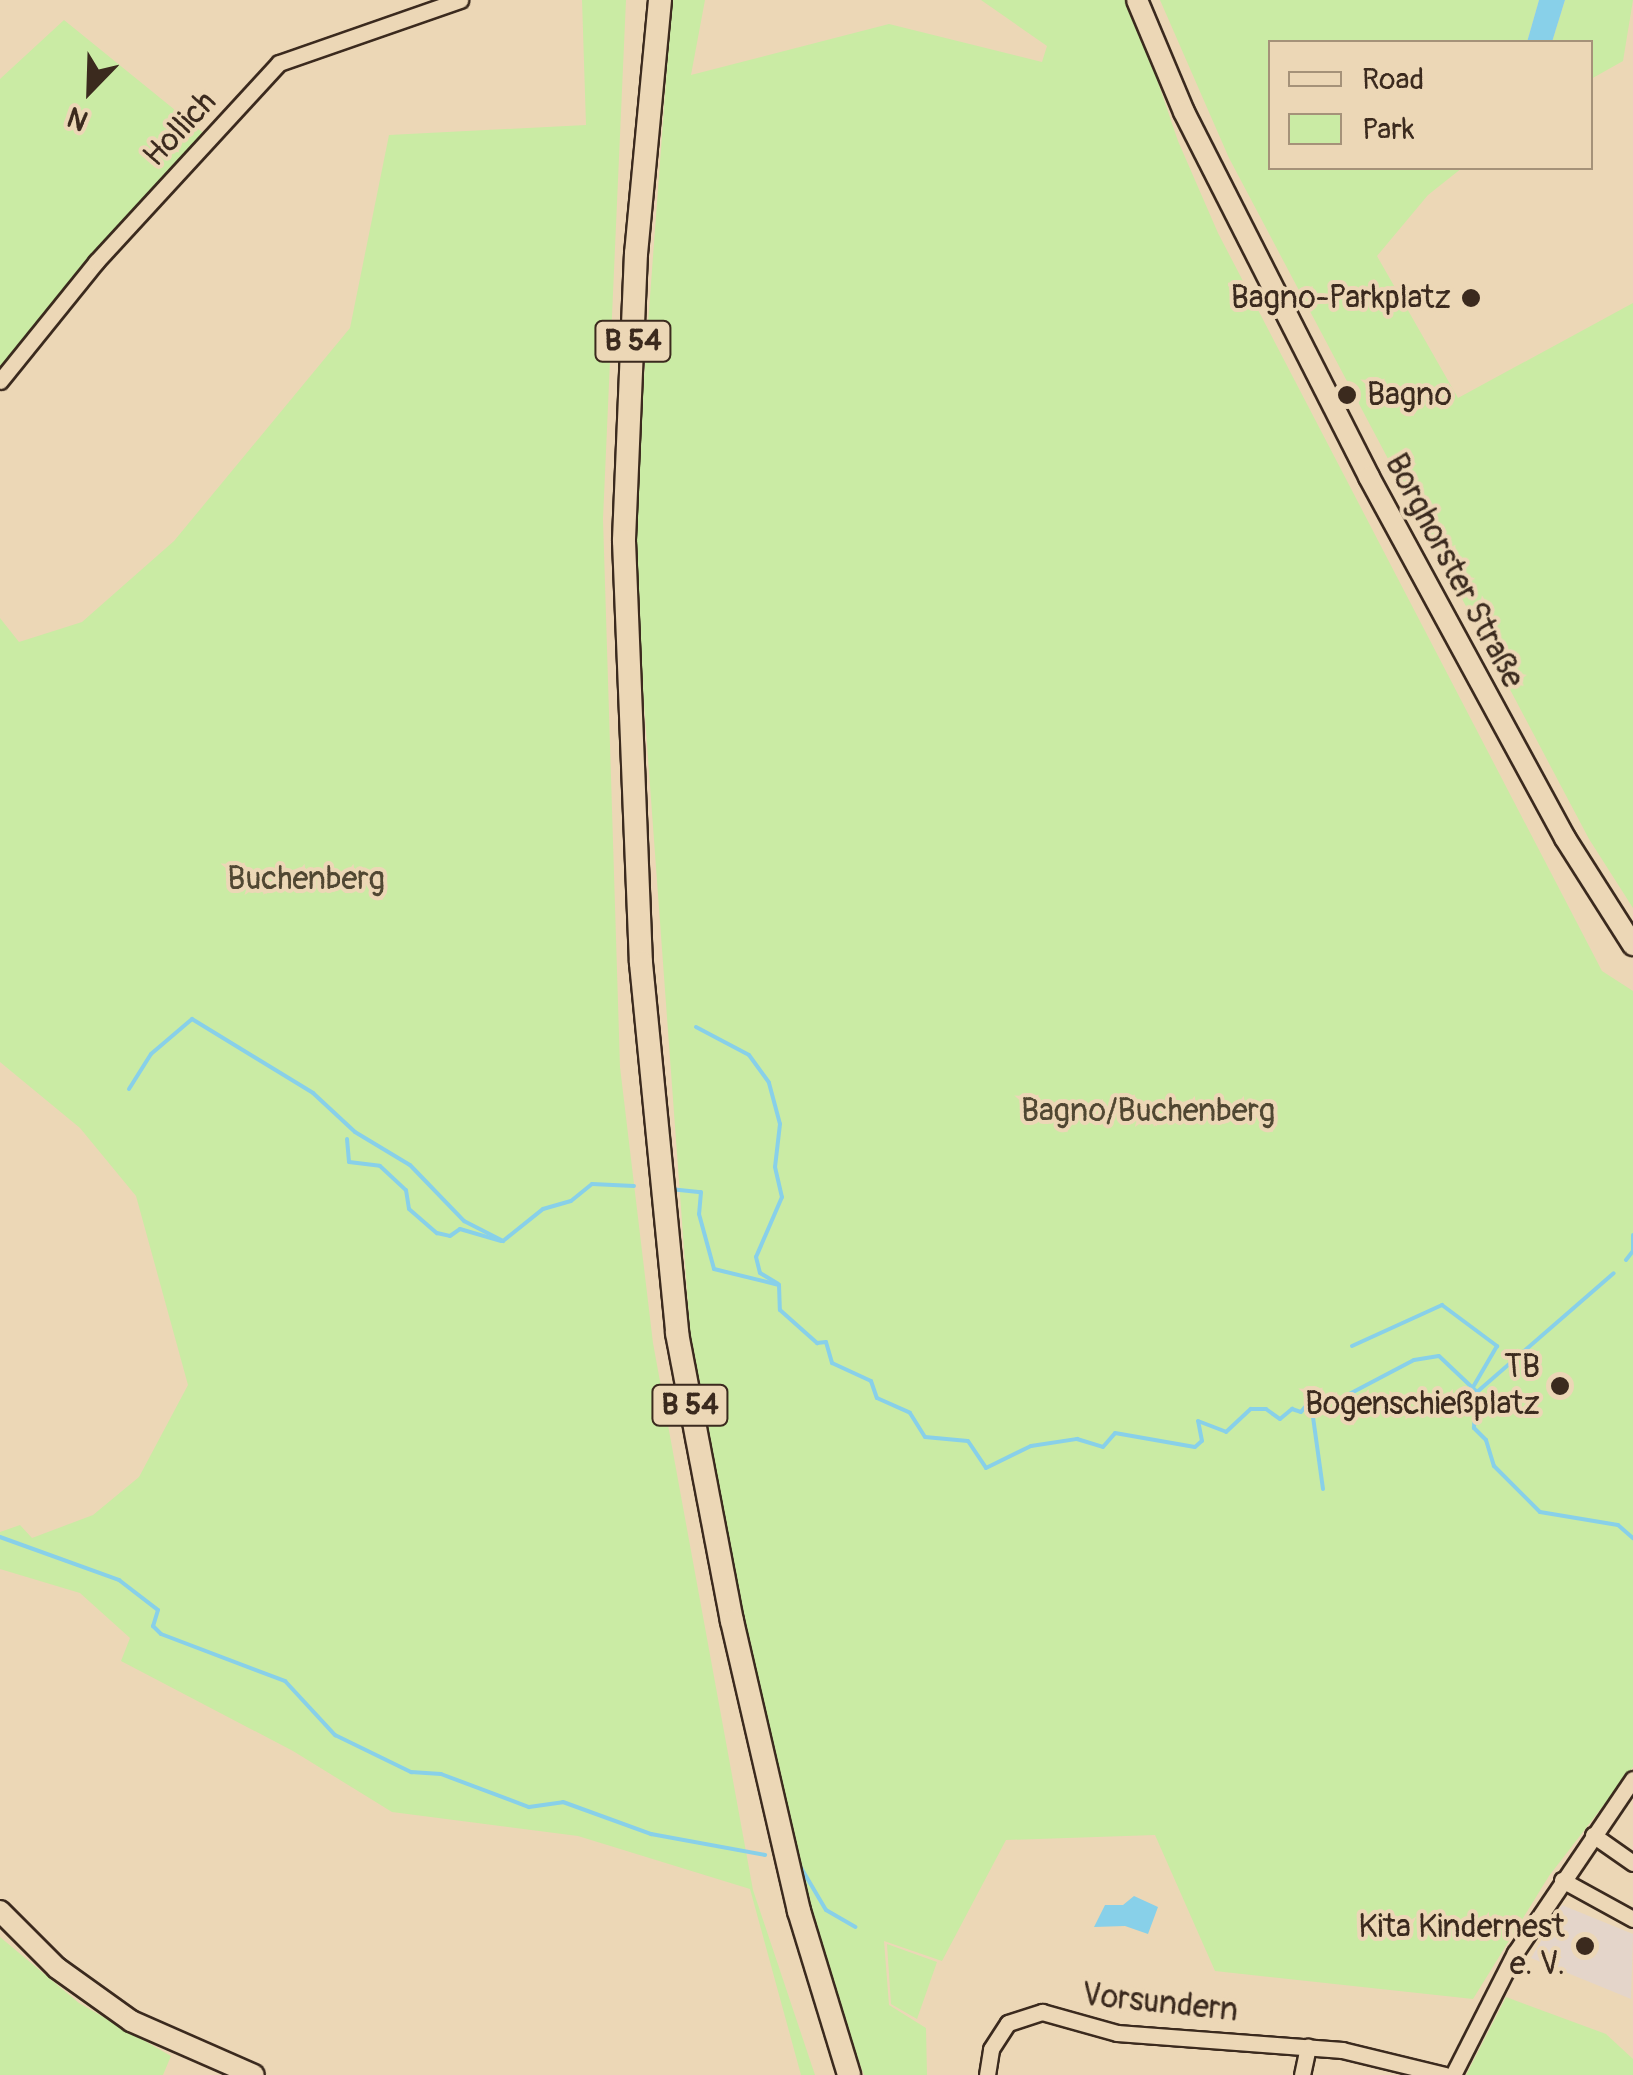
<!DOCTYPE html>
<html>
<head>
<meta charset="utf-8">
<style>
	body { margin:0 }
	#map { position:relative; width:1633px; height:2075px; overflow:hidden; background:#ecd7b6; font-family:Pangolin,sans-serif }
	div>[style] { position:absolute }
	[style*='--x'] { left:calc(var(--x)*1px); top:calc(var(--y)*1px); width:calc(var(--w)*1px); rotate:calc(var(--a)*1deg) }
	.built>* { inset:0; background:#e4d5ca }
	.green>* { inset:0; background:#caeba4 }
	.water>* { inset:0; background:#88d0e9 }
	.stream>* { height:4px; margin:-2px; padding:0 2px; transform-origin:2px; border-radius:2px; background:#88d0e9 }
	.roads { filter:drop-shadow(2px 0 #3b2a1e) drop-shadow(-2px 0 #3b2a1e) drop-shadow(0 2px #3b2a1e) drop-shadow(0 -2px #3b2a1e) }
	.minor>* { height:15px; margin:-7.5px; padding:0 7.5px; transform-origin:7.5px; border-radius:7.5px; background:#ecd7b6 }
	.major>* { height:20px; margin:-10px; padding:0 10px; transform-origin:10px; border-radius:10px; background:#ecd7b6 }
	.highway>* { height:22px; margin:-11px; padding:0 11px; transform-origin:11px; border-radius:11px; background:#ecd7b6 }
	.dots>* { width:28px; height:28px; translate:-50% -50%; box-sizing:border-box; border:5px solid #ecd7b6; border-radius:50% }
	span { translate:-50% -50%; white-space:nowrap; text-align:center; line-height:1.15; -webkit-text-stroke:8px #ecd7b6; paint-order:stroke }
	.shield-label span { padding:2px 8px; background:#ecd7b6; border:2px solid; border-radius:8px; -webkit-text-stroke-width:0 }
	.shield-label { font-size:30px; color:#3b2a1e; font-weight:700 }
	.street-label { font-size:32px; color:#3b2a1e }
	.poi-label { font-size:32px; color:#3b2a1e }
	.right { translate:-100% -50%; text-align:right }
	.left { translate:0 -50%; text-align:left }
	.park-label { font-size:32px; color:#504732 }
	.legend { position:absolute; left:1268px; top:40px; width:325px; height:130px; box-sizing:border-box; background:#ecd7b6; border:2px solid #a59279; margin:0; padding:12px 18px; list-style:none; font-size:30px; color:#3b2a1e }
	.legend li { display:flex; align-items:center; gap:20px; height:50px }
	.legend b { width:50px; border:2px solid #a59279 }
	.north { position:absolute; left:40px; top:40px; width:100px; height:100px; -webkit-text-stroke:8px #ecd7b6; paint-order:stroke; rotate:203deg; font-size:28px; font-weight:700; line-height:40px; text-align:center; color:#3b2a1e }
	.north::after { content:''; display:block; margin:auto; width:35px; height:45px; background:#3b2a1e; clip-path:polygon(50% 0,100% 100%,50% 72%,0 100%) }
</style>
</head>
<body>
<div id="map">
	<div class="built">
		<i style="clip-path:polygon(1562px 1905px,1633px 1934px,1631px 1999px,1531px 1958px)"></i>
	</div>
	<div class="green">
		<i style="clip-path:polygon(582px 0,626px 0,603px 519px,620px 1067px,653px 1343px,753px 1890px,815px 2075px,801px 2075px,750px 1889px,578px 1836px,392px 1812px,293px 1751px,121px 1661px,130px 1638px,80px 1593px,0 1569px,0 1532px,20px 1525px,32px 1538px,93px 1515px,139px 1477px,188px 1385px,136px 1196px,80px 1128px,0 1062px,0 618px,19px 642px,82px 622px,174px 541px,350px 328px,389px 135px,586px 125px)"></i>
		<i style="clip-path:polygon(672px 0,705px 0,691px 75px,889px 24px,1042px 62px,1047px 46px,981px 0,1130px 0,1178px 141px,1218px 233px,1602px 971px,1633px 991px,1633px 1767px,1549px 1876px,1473px 1999px,1215px 1971px,1155px 1835px,1006px 1840px,942px 1961px,884px 1941px,889px 2005px,926px 2028px,927px 2075px,864px 2075px,822px 1962px,775px 1786px,690px 1331px,632px 540px)"></i>
		<i style="clip-path:polygon(1160px 0,1539px 0,1527px 42px,1270px 42px,1270px 168px,1462px 168px,1428px 195px,1377px 256px,1458px 398px,1633px 303px,1633px 908px,1589px 839px,1229px 158px)"></i>
		<i style="clip-path:polygon(1565px 0,1633px 0,1623px 61px,1591px 79px,1590px 42px,1552px 42px)"></i>
		<i style="clip-path:polygon(64px 20px,212px 140px,96px 262px,0 386px,0 79px)"></i>
		<i style="clip-path:polygon(0 1937px,79px 2003px,171px 2056px,163px 2075px,0 2075px)"></i>
		<i style="clip-path:polygon(887px 1944px,937px 1962px,917px 2019px,891px 2004px)"></i>
		<i style="clip-path:polygon(1506px 1997px,1606px 2034px,1633px 2059px,1633px 2075px,1466px 2075px)"></i>
	</div>
	<div class="water">
		<i style="clip-path:polygon(1539px 0,1565px 0,1552px 42px,1527px 42px)"></i>
		<i style="clip-path:polygon(1134px 1896px,1158px 1907px,1148px 1934px,1125px 1926px,1094px 1927px,1105px 1905px,1123px 1905px)"></i>
	</div>
	<div class="stream">
		<i style="--x:696;--y:1027;--w:60;--a:27.8"></i>
		<i style="--x:749;--y:1055;--w:34;--a:54"></i>
		<i style="--x:769;--y:1083;--w:42;--a:75"></i>
		<i style="--x:780;--y:1124;--w:43;--a:96.6"></i>
		<i style="--x:775;--y:1167;--w:31;--a:77"></i>
		<i style="--x:782;--y:1197;--w:65;--a:113.4"></i>
		<i style="--x:756;--y:1257;--w:16;--a:76"></i>
		<i style="--x:760;--y:1273;--w:21;--a:31"></i>
		<i style="--x:129;--y:1089;--w:41;--a:-57.8"></i>
		<i style="--x:151;--y:1054;--w:54;--a:-40.5"></i>
		<i style="--x:192;--y:1019;--w:142;--a:31.4"></i>
		<i style="--x:313;--y:1093;--w:57;--a:42.9"></i>
		<i style="--x:355;--y:1132;--w:64;--a:31"></i>
		<i style="--x:410;--y:1165;--w:78;--a:46"></i>
		<i style="--x:464;--y:1221;--w:44;--a:27.1"></i>
		<i style="--x:503;--y:1241;--w:51;--a:-38.7"></i>
		<i style="--x:543;--y:1209;--w:29;--a:-16"></i>
		<i style="--x:571;--y:1201;--w:27;--a:-39"></i>
		<i style="--x:592;--y:1184;--w:42;--a:2.7"></i>
		<i style="--x:347;--y:1139;--w:23;--a:85"></i>
		<i style="--x:349;--y:1162;--w:31;--a:7"></i>
		<i style="--x:380;--y:1166;--w:35;--a:43"></i>
		<i style="--x:406;--y:1190;--w:19;--a:81"></i>
		<i style="--x:409;--y:1209;--w:37;--a:41"></i>
		<i style="--x:437;--y:1233;--w:13;--a:13"></i>
		<i style="--x:450;--y:1236;--w:12;--a:-35"></i>
		<i style="--x:460;--y:1229;--w:43;--a:16.3"></i>
		<i style="--x:670;--y:1189;--w:31;--a:6"></i>
		<i style="--x:701;--y:1192;--w:22;--a:95"></i>
		<i style="--x:699;--y:1214;--w:57;--a:74.7"></i>
		<i style="--x:714;--y:1269;--w:67;--a:13.8"></i>
		<i style="--x:779;--y:1285;--w:25;--a:88"></i>
		<i style="--x:780;--y:1310;--w:50;--a:41.7"></i>
		<i style="--x:817;--y:1343;--w:9;--a:-6"></i>
		<i style="--x:826;--y:1342;--w:22;--a:74"></i>
		<i style="--x:832;--y:1363;--w:43;--a:24.8"></i>
		<i style="--x:871;--y:1381;--w:18;--a:71"></i>
		<i style="--x:877;--y:1398;--w:36;--a:24"></i>
		<i style="--x:910;--y:1413;--w:28;--a:58"></i>
		<i style="--x:925;--y:1437;--w:43;--a:5.3"></i>
		<i style="--x:968;--y:1441;--w:32;--a:56"></i>
		<i style="--x:986;--y:1468;--w:50;--a:-26.1"></i>
		<i style="--x:1031;--y:1446;--w:47;--a:-8.7"></i>
		<i style="--x:1077;--y:1439;--w:27;--a:17"></i>
		<i style="--x:1103;--y:1447;--w:18;--a:-49"></i>
		<i style="--x:1115;--y:1433;--w:81;--a:9.9"></i>
		<i style="--x:1195;--y:1447;--w:9;--a:-41"></i>
		<i style="--x:1202;--y:1441;--w:20;--a:-101"></i>
		<i style="--x:1198;--y:1421;--w:30;--a:21"></i>
		<i style="--x:1226;--y:1432;--w:34;--a:-43"></i>
		<i style="--x:1251;--y:1409;--w:15;--a:0"></i>
		<i style="--x:1266;--y:1409;--w:17;--a:36"></i>
		<i style="--x:1280;--y:1419;--w:16;--a:-40"></i>
		<i style="--x:1292;--y:1409;--w:9;--a:18"></i>
		<i style="--x:1301;--y:1412;--w:19;--a:-51"></i>
		<i style="--x:1313;--y:1397;--w:23;--a:10"></i>
		<i style="--x:1336;--y:1401;--w:88;--a:-27.7"></i>
		<i style="--x:1414;--y:1360;--w:25;--a:-9"></i>
		<i style="--x:1439;--y:1356;--w:52;--a:43.5"></i>
		<i style="--x:1477;--y:1392;--w:36;--a:95"></i>
		<i style="--x:1474;--y:1428;--w:17;--a:45"></i>
		<i style="--x:1486;--y:1440;--w:27;--a:73"></i>
		<i style="--x:1494;--y:1466;--w:65;--a:45"></i>
		<i style="--x:1540;--y:1512;--w:79;--a:9.5"></i>
		<i style="--x:1618;--y:1525;--w:20;--a:41"></i>
		<i style="--x:1633;--y:1235;--w:15;--a:90"></i>
		<i style="--x:1626;--y:1260;--w:11;--a:-52"></i>
		<i style="--x:1352;--y:1346;--w:99;--a:-24.5"></i>
		<i style="--x:1442;--y:1305;--w:69;--a:36.7"></i>
		<i style="--x:1497;--y:1346;--w:48;--a:120.3"></i>
		<i style="--x:1477;--y:1392;--w:181;--a:-41"></i>
		<i style="--x:1323;--y:1489;--w:73;--a:-97.9"></i>
		<i style="--x:1313;--y:1417;--w:10;--a:-73"></i>
		<i style="--x:1316;--y:1407;--w:13;--a:-23"></i>
		<i style="--x:0;--y:1537;--w:127;--a:19.9"></i>
		<i style="--x:119;--y:1580;--w:49;--a:37.6"></i>
		<i style="--x:158;--y:1610;--w:17;--a:107"></i>
		<i style="--x:153;--y:1626;--w:11;--a:45"></i>
		<i style="--x:161;--y:1634;--w:133;--a:20.8"></i>
		<i style="--x:285;--y:1681;--w:74;--a:47.2"></i>
		<i style="--x:335;--y:1735;--w:85;--a:26"></i>
		<i style="--x:411;--y:1772;--w:30;--a:4"></i>
		<i style="--x:441;--y:1774;--w:94;--a:20.6"></i>
		<i style="--x:529;--y:1807;--w:34;--a:-8"></i>
		<i style="--x:563;--y:1802;--w:94;--a:20"></i>
		<i style="--x:651;--y:1834;--w:116;--a:10.4"></i>
		<i style="--x:800;--y:1866;--w:51;--a:59.4"></i>
		<i style="--x:826;--y:1910;--w:34;--a:30"></i>
	</div>
	<div class="roads">
		<div class="minor">
			<i style="--x:0;--y:381;--w:153;--a:-51.1"></i>
			<i style="--x:96;--y:262;--w:270;--a:-47.4"></i>
			<i style="--x:279;--y:63;--w:192;--a:-19.2"></i>
			<i style="--x:1593;--y:1835;--w:49;--a:35"></i>
			<i style="--x:1562;--y:1880;--w:81;--a:28.8"></i>
			<i style="--x:987;--y:2075;--w:26;--a:-81"></i>
			<i style="--x:991;--y:2049;--w:31;--a:-57"></i>
			<i style="--x:1008;--y:2023;--w:36;--a:-18"></i>
			<i style="--x:1042;--y:2012;--w:78;--a:15.6"></i>
			<i style="--x:1117;--y:2033;--w:226;--a:4.3"></i>
			<i style="--x:1342;--y:2050;--w:106;--a:13.6"></i>
			<i style="--x:1302;--y:2075;--w:29;--a:-78"></i>
			<i style="--x:1453;--y:2075;--w:137;--a:-63.1"></i>
			<i style="--x:1515;--y:1953;--w:210;--a:-55.9"></i>
		</div>
		<div class="major">
			<i style="--x:1137;--y:0;--w:121;--a:67.2"></i>
			<i style="--x:1184;--y:112;--w:409;--a:63.1"></i>
			<i style="--x:1369;--y:477;--w:411;--a:61.5"></i>
			<i style="--x:1565;--y:838;--w:127;--a:57.6"></i>
			<i style="--x:0;--y:1911;--w:81;--a:45"></i>
			<i style="--x:57;--y:1968;--w:91;--a:35.6"></i>
			<i style="--x:131;--y:2021;--w:134;--a:23.7"></i>
		</div>
		<div class="highway">
			<i style="--x:660;--y:0;--w:254;--a:95.4"></i>
			<i style="--x:636;--y:253;--w:288;--a:92.4"></i>
			<i style="--x:624;--y:541;--w:422;--a:87.7"></i>
			<i style="--x:641;--y:963;--w:372;--a:84.4"></i>
			<i style="--x:677;--y:1333;--w:293;--a:79.2"></i>
			<i style="--x:732;--y:1621;--w:298;--a:77"></i>
			<i style="--x:799;--y:1911;--w:171;--a:73"></i>
		</div>
	</div>
	<div class="dots">
		<i style="left:1471px;top:298px;background:#3b2a1e"></i>
		<i style="left:1347px;top:395px;background:#3b2a1e"></i>
		<i style="left:1560px;top:1386px;background:#3b2a1e"></i>
		<i style="left:1585px;top:1946px;background:#3b2a1e"></i>
	</div>
	<div class="shield-label">
		<span style="left:633px;top:341px">B 54</span>
		<span style="left:690px;top:1405px">B 54</span>
	</div>
	<div class="street-label">
		<span style="left:180px;top:129px;rotate:-47deg">Hollich</span>
		<span style="left:1454px;top:571px;rotate:62deg">Borghorster Straße</span>
		<span style="left:1160px;top:2003px;rotate:6deg">Vorsundern</span>
	</div>
	<div class="poi-label">
		<span class="right" style="left:1451px;top:298px">Bagno-Parkplatz</span>
		<span class="left" style="left:1367px;top:395px">Bagno</span>
		<span class="right" style="left:1540px;top:1386px">TB<br>Bogenschießplatz</span>
		<span class="right" style="left:1565px;top:1946px">Kita Kindernest<br>e. V.</span>
	</div>
	<div class="park-label">
		<span style="left:306px;top:879px">Buchenberg</span>
		<span style="left:1148px;top:1111px">Bagno/Buchenberg</span>
	</div>
	<ul class="legend">
	<li><b style="height:12px;background:#ecd7b6"></b>Road</li>
	<li><b style="height:28px;background:#caeba4"></b>Park</li>
	</ul>
	<div class="north">N</div>
</div>
</body>
</html>
